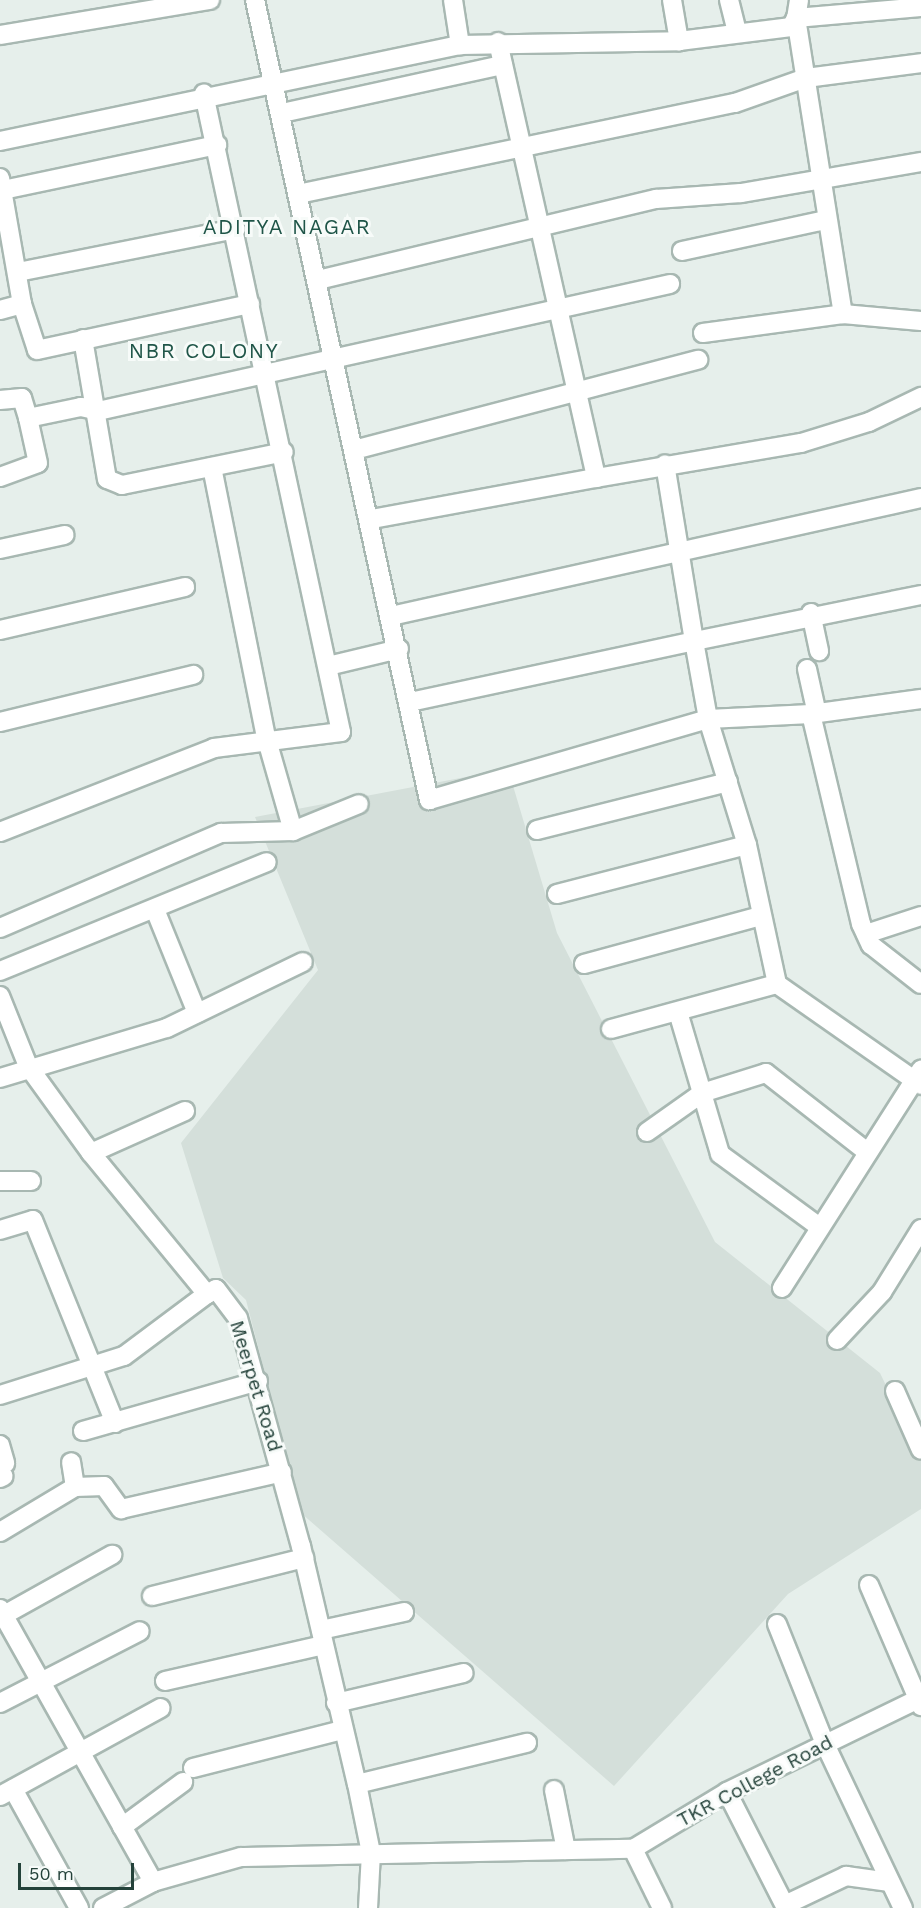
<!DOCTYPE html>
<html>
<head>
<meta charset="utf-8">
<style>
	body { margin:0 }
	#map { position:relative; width:921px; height:1908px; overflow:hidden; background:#e6efeb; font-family:"Work Sans",sans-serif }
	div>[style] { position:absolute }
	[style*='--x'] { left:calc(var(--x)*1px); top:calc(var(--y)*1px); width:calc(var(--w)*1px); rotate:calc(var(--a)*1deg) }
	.built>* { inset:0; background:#d4dfda }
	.roads { filter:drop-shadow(2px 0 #a8b8b2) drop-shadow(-2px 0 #a8b8b2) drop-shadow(0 2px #a8b8b2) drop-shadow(0 -2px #a8b8b2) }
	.street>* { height:18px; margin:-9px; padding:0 9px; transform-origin:9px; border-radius:9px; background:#fff }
	.secondary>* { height:18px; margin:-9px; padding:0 9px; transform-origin:9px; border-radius:9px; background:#fff }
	span { translate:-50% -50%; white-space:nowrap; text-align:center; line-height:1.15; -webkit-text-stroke:6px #f7fbf9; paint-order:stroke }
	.street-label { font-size:20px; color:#24423a }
	.neighbourhood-label { font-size:21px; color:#1f5548; letter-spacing:1.5px }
	.scale { position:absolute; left:18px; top:1863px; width:116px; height:27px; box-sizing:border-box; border:3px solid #24423a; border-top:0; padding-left:8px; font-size:18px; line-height:21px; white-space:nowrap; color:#24423a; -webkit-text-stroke:4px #f7fbf9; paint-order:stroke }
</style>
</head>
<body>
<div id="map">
	<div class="built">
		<i style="clip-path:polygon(508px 769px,557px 933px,715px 1242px,880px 1373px,921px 1458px,921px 1509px,788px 1594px,614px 1786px,301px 1513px,246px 1300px,223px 1278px,181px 1143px,318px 970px,255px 817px)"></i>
	</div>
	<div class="roads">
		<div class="street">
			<i style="--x:255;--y:0;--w:819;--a:77.73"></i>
			<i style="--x:429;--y:800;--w:291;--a:-16.2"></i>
			<i style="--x:708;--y:719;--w:103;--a:-2.8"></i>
			<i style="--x:811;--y:714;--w:111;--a:-7.8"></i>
			<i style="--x:453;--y:0;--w:46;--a:81.2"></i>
			<i style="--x:672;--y:0;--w:42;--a:80.3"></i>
			<i style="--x:729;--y:0;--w:33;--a:76"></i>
			<i style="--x:799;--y:0;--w:18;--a:99"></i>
			<i style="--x:796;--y:18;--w:300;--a:81"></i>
			<i style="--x:0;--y:35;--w:213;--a:-9.5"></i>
			<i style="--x:498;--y:42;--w:447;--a:77.3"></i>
			<i style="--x:596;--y:478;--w:208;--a:-9.7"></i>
			<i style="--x:801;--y:443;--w:71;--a:-17.2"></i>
			<i style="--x:869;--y:422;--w:58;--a:-25.7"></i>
			<i style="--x:282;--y:113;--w:226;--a:-12.3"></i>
			<i style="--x:0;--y:141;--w:470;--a:-11.8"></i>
			<i style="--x:460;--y:45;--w:219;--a:-1"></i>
			<i style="--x:679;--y:41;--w:113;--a:-7.1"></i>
			<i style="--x:791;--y:27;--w:10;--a:-61"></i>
			<i style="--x:796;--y:18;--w:125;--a:-5"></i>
			<i style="--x:0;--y:178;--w:128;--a:80.1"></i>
			<i style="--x:22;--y:304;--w:48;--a:71.9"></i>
			<i style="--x:37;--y:350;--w:218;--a:-12.2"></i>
			<i style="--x:3;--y:190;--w:219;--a:-11.9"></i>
			<i style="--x:298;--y:194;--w:446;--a:-11.8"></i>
			<i style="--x:735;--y:103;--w:75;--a:-19.4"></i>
			<i style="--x:806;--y:78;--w:116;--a:-7.4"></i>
			<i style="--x:682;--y:251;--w:146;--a:-12.2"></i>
			<i style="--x:18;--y:272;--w:222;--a:-11.2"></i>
			<i style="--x:318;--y:280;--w:348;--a:-13.5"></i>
			<i style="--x:656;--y:199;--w:85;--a:-4"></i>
			<i style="--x:741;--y:193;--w:183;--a:-9.8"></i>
			<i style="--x:0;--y:310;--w:23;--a:-15"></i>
			<i style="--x:703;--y:333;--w:141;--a:-7.7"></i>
			<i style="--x:843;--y:314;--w:78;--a:5.1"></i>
			<i style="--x:83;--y:339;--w:142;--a:80.3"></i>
			<i style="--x:107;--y:479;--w:16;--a:22"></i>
			<i style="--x:122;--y:485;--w:165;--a:-11.5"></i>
			<i style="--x:0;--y:400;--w:22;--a:-5"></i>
			<i style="--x:22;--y:398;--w:21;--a:73"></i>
			<i style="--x:28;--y:418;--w:54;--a:-11.7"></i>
			<i style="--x:81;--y:407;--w:17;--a:13"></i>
			<i style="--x:98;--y:411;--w:586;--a:-12.52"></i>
			<i style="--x:354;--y:450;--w:356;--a:-14.7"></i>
			<i style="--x:212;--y:467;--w:275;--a:78.7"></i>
			<i style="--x:266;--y:737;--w:98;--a:74"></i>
			<i style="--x:0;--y:477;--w:40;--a:-20.2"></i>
			<i style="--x:38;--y:463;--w:46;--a:-102.5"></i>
			<i style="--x:372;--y:519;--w:228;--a:-10.4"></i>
			<i style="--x:0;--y:549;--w:66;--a:-12.3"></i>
			<i style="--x:921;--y:595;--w:232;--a:168.5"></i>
			<i style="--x:694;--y:641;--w:79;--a:79.8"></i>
			<i style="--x:708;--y:719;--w:132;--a:72.8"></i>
			<i style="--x:747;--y:845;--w:142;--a:77.8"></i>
			<i style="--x:777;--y:984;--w:176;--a:35"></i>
			<i style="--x:811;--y:613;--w:39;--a:78"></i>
			<i style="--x:391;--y:616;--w:543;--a:-12.55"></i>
			<i style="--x:0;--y:630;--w:190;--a:-13.1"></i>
			<i style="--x:328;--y:666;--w:73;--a:-13.5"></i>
			<i style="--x:807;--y:669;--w:46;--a:77.5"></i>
			<i style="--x:410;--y:702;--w:290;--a:-12.1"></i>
			<i style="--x:694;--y:641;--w:179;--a:-99.3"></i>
			<i style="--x:811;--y:714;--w:216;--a:76.6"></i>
			<i style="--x:861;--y:924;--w:23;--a:65"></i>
			<i style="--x:871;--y:945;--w:63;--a:38"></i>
			<i style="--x:0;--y:722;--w:199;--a:-13.7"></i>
			<i style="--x:537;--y:830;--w:197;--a:-14.1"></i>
			<i style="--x:0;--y:832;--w:230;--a:-21.4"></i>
			<i style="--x:214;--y:748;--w:128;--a:-7.2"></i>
			<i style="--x:341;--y:732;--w:653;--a:-102.12"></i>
			<i style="--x:557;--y:894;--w:196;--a:-14.5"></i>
			<i style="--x:156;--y:912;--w:109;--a:67.9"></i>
			<i style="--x:0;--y:928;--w:241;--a:-23.3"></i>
			<i style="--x:221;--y:833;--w:72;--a:-1.6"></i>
			<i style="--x:293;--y:831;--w:71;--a:-22.2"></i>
			<i style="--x:866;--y:934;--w:58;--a:-18.1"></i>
			<i style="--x:584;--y:964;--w:183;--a:-15.2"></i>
			<i style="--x:0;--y:971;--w:288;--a:-22.2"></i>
			<i style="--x:0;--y:996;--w:75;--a:68.2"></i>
			<i style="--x:28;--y:1066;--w:107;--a:54.1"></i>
			<i style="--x:91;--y:1153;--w:183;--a:50.6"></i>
			<i style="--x:207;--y:1294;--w:10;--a:-29"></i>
			<i style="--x:216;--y:1289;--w:36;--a:53"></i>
			<i style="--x:238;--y:1318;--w:237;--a:74.6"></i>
			<i style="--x:301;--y:1546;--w:244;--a:76.8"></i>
			<i style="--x:357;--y:1784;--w:70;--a:78.5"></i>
			<i style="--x:371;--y:1853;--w:55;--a:93.1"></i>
			<i style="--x:678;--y:1012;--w:148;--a:73.5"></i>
			<i style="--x:720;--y:1154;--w:122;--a:36.3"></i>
			<i style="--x:611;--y:1029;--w:172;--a:-15.2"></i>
			<i style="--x:0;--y:1078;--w:174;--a:-16.7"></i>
			<i style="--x:167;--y:1028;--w:151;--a:-25.9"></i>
			<i style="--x:647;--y:1132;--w:67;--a:-35.3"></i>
			<i style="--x:702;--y:1093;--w:67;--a:-17.4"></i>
			<i style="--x:766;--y:1073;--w:127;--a:38"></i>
			<i style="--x:91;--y:1153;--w:103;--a:-24.1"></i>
			<i style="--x:0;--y:1181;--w:31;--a:0"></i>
			<i style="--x:0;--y:1230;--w:34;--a:-17"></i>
			<i style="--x:33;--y:1220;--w:219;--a:68"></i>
			<i style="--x:782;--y:1288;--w:259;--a:-57.5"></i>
			<i style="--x:837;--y:1340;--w:66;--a:-46.8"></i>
			<i style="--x:882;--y:1292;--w:74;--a:-58.2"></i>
			<i style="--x:895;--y:1391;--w:64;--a:66.2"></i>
			<i style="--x:0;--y:1395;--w:130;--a:-17.5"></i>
			<i style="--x:124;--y:1356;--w:104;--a:-36.8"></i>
			<i style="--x:83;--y:1431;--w:182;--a:-15.9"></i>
			<i style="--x:0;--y:1445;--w:19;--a:74"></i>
			<i style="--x:0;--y:1478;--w:4;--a:-27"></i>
			<i style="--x:75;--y:1487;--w:29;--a:-2"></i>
			<i style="--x:104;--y:1486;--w:29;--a:54"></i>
			<i style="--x:121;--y:1509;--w:165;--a:-12.9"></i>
			<i style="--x:0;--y:1532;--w:87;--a:-31"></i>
			<i style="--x:75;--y:1487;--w:25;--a:-99"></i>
			<i style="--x:869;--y:1585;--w:132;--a:66.7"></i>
			<i style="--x:152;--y:1596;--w:157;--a:-14"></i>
			<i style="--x:0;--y:1609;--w:313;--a:60.7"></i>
			<i style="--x:4;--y:1615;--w:124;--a:-29.1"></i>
			<i style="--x:777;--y:1624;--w:129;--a:68.2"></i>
			<i style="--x:825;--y:1744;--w:182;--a:64.6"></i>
			<i style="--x:321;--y:1630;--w:85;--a:-12.2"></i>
			<i style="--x:165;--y:1681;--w:162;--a:-12.8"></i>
			<i style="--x:0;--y:1703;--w:157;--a:-27.2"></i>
			<i style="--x:336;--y:1703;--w:131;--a:-13.2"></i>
			<i style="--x:193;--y:1768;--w:154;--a:-14.3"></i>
			<i style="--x:357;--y:1784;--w:175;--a:-13.6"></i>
			<i style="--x:13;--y:1789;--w:136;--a:61"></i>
			<i style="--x:554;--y:1790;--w:61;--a:78.7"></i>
			<i style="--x:727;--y:1792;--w:130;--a:63"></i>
			<i style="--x:0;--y:1796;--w:183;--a:-28.7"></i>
			<i style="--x:122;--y:1827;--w:76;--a:-36.4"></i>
			<i style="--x:633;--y:1849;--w:66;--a:63.8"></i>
			<i style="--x:785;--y:1905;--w:68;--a:-25.4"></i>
			<i style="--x:846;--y:1876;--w:44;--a:7.8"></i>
		</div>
		<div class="secondary">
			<i style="--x:103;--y:1908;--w:56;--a:-27.5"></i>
			<i style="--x:153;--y:1882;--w:91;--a:-15.9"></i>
			<i style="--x:241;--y:1857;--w:392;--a:-1.2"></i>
			<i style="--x:633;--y:1849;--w:110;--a:-31.2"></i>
			<i style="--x:727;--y:1792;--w:216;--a:-25.9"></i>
		</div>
	</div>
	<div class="street-label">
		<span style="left:256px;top:1386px;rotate:73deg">Meerpet Road</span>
		<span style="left:755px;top:1781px;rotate:-28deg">TKR College Road</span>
	</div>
	<div class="neighbourhood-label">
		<span style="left:287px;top:227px">ADITYA NAGAR</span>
		<span style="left:204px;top:351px">NBR COLONY</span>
	</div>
	<div class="scale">50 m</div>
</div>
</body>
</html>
